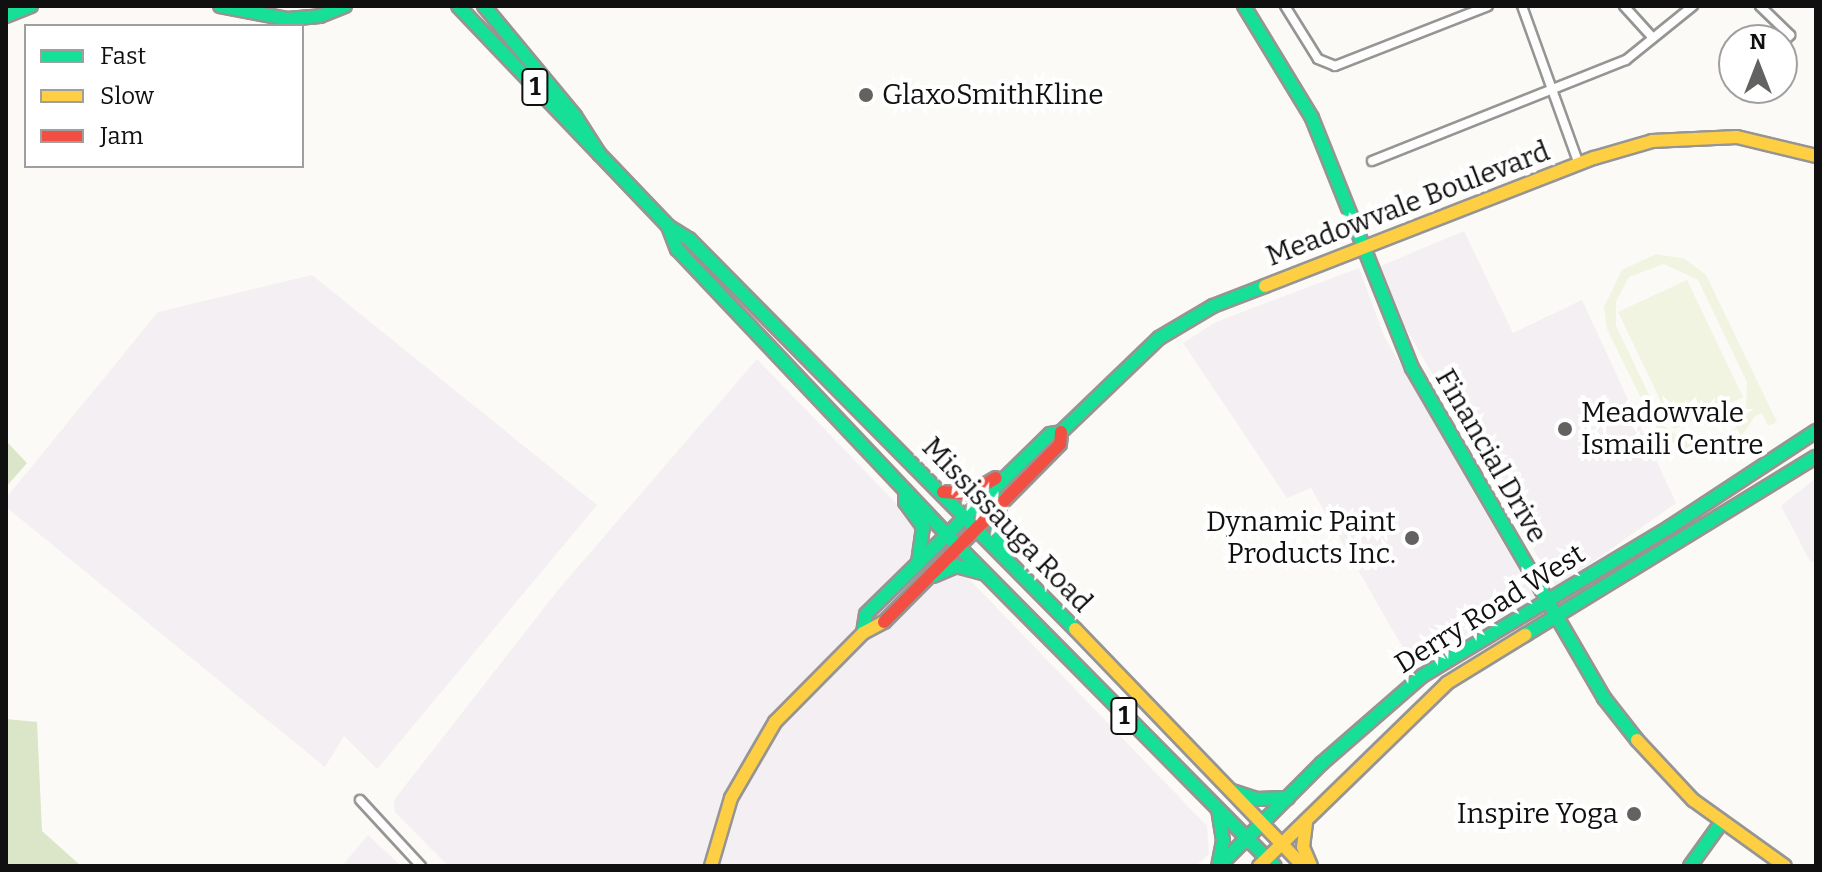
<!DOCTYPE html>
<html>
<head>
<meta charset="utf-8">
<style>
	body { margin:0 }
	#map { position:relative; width:1822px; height:872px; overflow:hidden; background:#fcfaf6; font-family:Bitter,serif }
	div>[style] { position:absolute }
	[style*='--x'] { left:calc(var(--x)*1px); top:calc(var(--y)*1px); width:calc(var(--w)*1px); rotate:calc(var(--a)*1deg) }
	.industrial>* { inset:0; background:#f3eff2 }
	.forest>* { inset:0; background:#dae6c7 }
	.pitch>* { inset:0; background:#f0f4e1 }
	.roads { filter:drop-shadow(2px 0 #969594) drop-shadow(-2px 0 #969594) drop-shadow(0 2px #969594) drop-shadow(0 -2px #969594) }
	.street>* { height:8px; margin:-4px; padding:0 4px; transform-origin:4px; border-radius:4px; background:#fffefe }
	.fast>* { height:12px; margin:-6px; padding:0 6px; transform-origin:6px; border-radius:6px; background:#16e098 }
	.slow>* { height:12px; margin:-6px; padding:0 6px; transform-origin:6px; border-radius:6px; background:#ffcf43 }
	.jam>* { height:12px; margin:-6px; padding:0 6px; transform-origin:6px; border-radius:6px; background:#f24e42 }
	.dots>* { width:22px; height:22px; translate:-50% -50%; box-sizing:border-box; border:4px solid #fff; border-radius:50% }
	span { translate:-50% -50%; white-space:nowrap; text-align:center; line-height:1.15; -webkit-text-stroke:8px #fff; paint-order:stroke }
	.shield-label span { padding:2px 6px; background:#fff; border:2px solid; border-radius:6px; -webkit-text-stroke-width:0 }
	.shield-label { font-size:26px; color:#101010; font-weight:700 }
	.poi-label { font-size:28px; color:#101010 }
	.left { translate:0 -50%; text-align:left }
	.right { translate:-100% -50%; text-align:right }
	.street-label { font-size:28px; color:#101010 }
	.frame { position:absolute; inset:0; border:8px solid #101010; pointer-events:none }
	.legend { position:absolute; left:24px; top:24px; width:280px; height:144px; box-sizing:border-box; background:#fff; border:2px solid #9f9f9f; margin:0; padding:10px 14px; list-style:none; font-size:24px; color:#101010 }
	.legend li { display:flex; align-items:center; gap:16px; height:40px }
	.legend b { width:40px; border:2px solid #9f9f9f }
	.north { position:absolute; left:1718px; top:24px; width:80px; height:80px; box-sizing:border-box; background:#fff; border:2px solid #9f9f9f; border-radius:50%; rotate:0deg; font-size:22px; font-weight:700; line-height:32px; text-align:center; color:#101010 }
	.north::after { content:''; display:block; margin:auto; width:28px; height:36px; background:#636260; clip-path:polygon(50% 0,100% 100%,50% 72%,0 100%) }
</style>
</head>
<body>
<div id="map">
	<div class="industrial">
		<i style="clip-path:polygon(1464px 231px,1513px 333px,1582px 300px,1676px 503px,1556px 588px,1404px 325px,1381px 266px)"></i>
		<i style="clip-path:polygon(1359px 268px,1384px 336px,1536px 600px,1411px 662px,1311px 488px,1287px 498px,1183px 343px,1216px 322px)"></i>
		<i style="clip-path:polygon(312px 275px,597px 505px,377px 769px,344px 736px,325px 767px,6px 507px,6px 498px,158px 312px)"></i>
		<i style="clip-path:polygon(757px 359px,1207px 826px,1209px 854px,1196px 866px,448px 866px,395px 812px,394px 800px,558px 590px)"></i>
		<i style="clip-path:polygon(1816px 478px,1816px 563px,1810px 561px,1781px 506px)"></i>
		<i style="clip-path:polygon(368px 835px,401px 866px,342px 866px)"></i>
	</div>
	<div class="forest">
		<i style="clip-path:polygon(6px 441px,27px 463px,6px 487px)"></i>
		<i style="clip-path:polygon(6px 719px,37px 722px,42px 831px,81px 866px,6px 866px)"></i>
	</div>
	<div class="pitch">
		<i style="clip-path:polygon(evenodd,1656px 254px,1685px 259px,1706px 275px,1777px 422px,1768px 426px,1762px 413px,1755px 416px,1738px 441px,1714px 453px,1686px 452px,1660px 437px,1607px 329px,1604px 307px,1622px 270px,1656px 254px,1664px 264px,1698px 280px,1747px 382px,1746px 413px,1730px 435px,1715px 443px,1687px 442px,1664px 426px,1616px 326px,1616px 301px,1629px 277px,1664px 264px)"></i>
		<i style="clip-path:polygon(1687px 280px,1743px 397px,1674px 429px,1618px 312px)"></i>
	</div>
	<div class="roads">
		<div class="street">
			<i style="--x:1285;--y:6;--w:62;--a:58.1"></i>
			<i style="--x:1318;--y:59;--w:18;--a:22"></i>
			<i style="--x:1335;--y:66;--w:164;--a:-21.4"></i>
			<i style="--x:1522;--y:6;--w:168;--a:70.2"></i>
			<i style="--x:1624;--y:6;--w:43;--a:47.8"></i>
			<i style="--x:1760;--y:6;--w:42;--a:44"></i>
			<i style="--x:1790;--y:35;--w:12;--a:132"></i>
			<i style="--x:1746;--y:95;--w:8;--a:-60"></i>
			<i style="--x:1372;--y:161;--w:273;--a:-21.7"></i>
			<i style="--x:1626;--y:60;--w:86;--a:-38.9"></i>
			<i style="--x:360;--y:800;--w:90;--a:47.3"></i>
		</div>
		<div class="fast">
			<i style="--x:220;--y:6;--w:68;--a:11"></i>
			<i style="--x:287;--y:19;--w:33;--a:-5"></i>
			<i style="--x:320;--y:16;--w:27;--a:-22"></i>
			<i style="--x:458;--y:6;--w:304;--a:46.3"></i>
			<i style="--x:668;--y:226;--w:25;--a:32"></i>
			<i style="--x:689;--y:239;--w:549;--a:45.3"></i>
			<i style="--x:484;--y:6;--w:143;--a:50.4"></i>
			<i style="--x:575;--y:116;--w:46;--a:57.3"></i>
			<i style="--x:1244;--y:6;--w:131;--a:58.7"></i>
			<i style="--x:1312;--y:118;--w:269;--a:68.2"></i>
			<i style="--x:1412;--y:368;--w:382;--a:59.8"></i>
			<i style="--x:1604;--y:698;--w:53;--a:51.8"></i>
			<i style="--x:6;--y:16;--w:27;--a:-22"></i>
			<i style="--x:668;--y:226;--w:25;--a:69"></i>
			<i style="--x:677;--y:249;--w:393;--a:46.6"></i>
			<i style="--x:947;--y:535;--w:466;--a:45.3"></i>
			<i style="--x:905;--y:491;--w:11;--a:90"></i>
			<i style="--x:905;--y:502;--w:31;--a:54"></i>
			<i style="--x:923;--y:527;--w:34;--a:98"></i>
			<i style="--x:1001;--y:500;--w:27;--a:100"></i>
			<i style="--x:996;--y:527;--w:29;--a:70"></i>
			<i style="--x:933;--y:576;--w:25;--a:-23"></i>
			<i style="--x:956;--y:566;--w:28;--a:15"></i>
			<i style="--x:863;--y:633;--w:19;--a:-81"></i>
			<i style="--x:866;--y:614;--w:257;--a:-44.4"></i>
			<i style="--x:1050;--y:434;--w:11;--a:-10"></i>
			<i style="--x:1061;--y:432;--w:136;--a:-43.8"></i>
			<i style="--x:1159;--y:338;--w:63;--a:-30.7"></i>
			<i style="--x:1213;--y:306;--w:56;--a:-21"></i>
			<i style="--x:1525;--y:635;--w:341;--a:-31.5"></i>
			<i style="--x:1232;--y:791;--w:25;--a:18"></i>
			<i style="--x:1256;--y:799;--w:32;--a:-2"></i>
			<i style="--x:1218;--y:809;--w:32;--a:81"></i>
			<i style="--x:1223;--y:841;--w:25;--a:101"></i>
			<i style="--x:1219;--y:866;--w:146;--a:-45"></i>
			<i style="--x:1322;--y:763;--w:133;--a:-41"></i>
			<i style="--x:1422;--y:676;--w:289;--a:-31"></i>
			<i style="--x:1670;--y:527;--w:175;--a:-33.3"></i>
			<i style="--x:1690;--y:866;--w:53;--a:-54.2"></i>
		</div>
		<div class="slow">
			<i style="--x:1265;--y:286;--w:353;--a:-21.3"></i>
			<i style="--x:1594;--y:158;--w:60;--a:-16.3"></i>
			<i style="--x:1652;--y:141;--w:85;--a:-2.7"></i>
			<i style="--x:1737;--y:137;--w:81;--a:13.5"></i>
			<i style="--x:1075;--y:629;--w:329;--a:46.1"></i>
			<i style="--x:1637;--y:740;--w:82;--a:47"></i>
			<i style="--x:1693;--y:800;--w:113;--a:35.7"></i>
			<i style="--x:1306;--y:823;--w:24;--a:97"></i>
			<i style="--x:1303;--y:847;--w:21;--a:67"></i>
			<i style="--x:711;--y:866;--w:71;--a:-73.6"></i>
			<i style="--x:731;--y:798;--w:88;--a:-59.9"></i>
			<i style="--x:775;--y:722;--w:125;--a:-45.3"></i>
			<i style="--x:863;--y:633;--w:24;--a:-28"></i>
			<i style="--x:1259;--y:866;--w:262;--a:-44.2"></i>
			<i style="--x:1447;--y:683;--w:92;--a:-31.6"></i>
		</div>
		<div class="jam">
			<i style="--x:943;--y:492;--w:26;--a:4"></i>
			<i style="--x:969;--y:494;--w:31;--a:-31"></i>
			<i style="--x:884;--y:622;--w:250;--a:-45.3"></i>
			<i style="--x:1060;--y:444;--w:12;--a:-85"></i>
		</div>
	</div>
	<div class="dots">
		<i style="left:866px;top:95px;background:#636260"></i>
		<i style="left:1565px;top:429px;background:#636260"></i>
		<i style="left:1412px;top:538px;background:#636260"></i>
		<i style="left:1634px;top:814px;background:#636260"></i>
	</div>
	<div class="shield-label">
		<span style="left:535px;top:87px">1</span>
		<span style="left:1124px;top:716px">1</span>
	</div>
	<div class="poi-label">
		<span class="left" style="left:882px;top:95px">GlaxoSmithKline</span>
		<span class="left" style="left:1581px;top:429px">Meadowvale<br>Ismaili Centre</span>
		<span class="right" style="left:1396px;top:538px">Dynamic Paint<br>Products Inc.</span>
		<span class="right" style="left:1618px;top:814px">Inspire Yoga</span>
	</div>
	<div class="street-label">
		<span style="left:1408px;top:204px;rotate:-21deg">Meadowvale Boulevard</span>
		<span style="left:1491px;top:456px;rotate:60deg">Financial Drive</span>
		<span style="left:1007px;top:525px;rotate:46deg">Mississauga Road</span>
		<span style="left:1490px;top:609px;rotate:-32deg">Derry Road West</span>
	</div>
	<div class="frame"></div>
	<ul class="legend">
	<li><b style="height:10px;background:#16e098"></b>Fast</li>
	<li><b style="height:10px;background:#ffcf43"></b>Slow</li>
	<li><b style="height:10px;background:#f24e42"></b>Jam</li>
	</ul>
	<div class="north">N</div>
</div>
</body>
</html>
